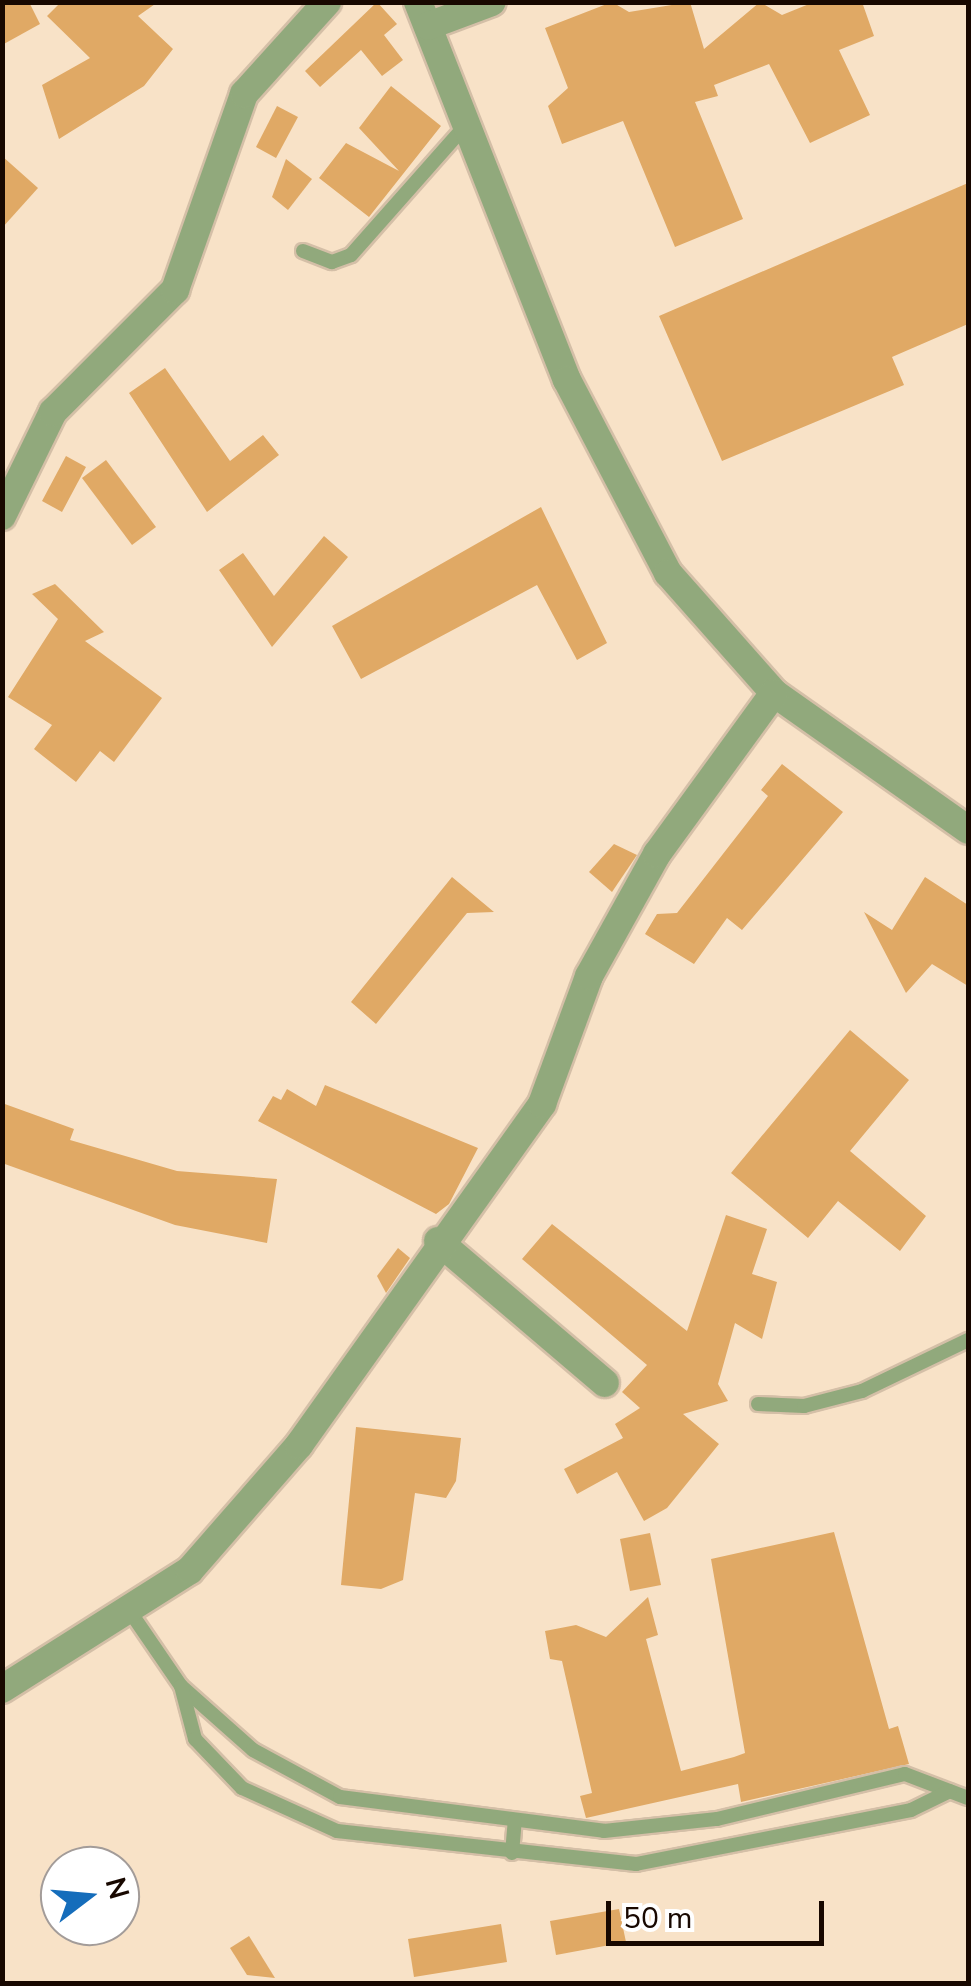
<!DOCTYPE html>
<html>
<head>
<meta charset="utf-8">
<style>
	body { margin:0 }
	#map { position:relative; width:971px; height:1986px; overflow:hidden; background:#f8e2c7; font-family:"Nunito Sans",sans-serif }
	div>[style] { position:absolute }
	[style*='--x'] { left:calc(var(--x)*1px); top:calc(var(--y)*1px); width:calc(var(--w)*1px); rotate:calc(var(--a)*1deg) }
	.building>* { inset:0; background:#e0a965 }
	.roads { filter:drop-shadow(2px 0 #d4bfa7) drop-shadow(-2px 0 #d4bfa7) drop-shadow(0 2px #d4bfa7) drop-shadow(0 -2px #d4bfa7) }
	.lane>* { height:14px; margin:-7px; padding:0 7px; transform-origin:7px; border-radius:7px; background:#91a97c }
	.street>* { height:28px; margin:-14px; padding:0 14px; transform-origin:14px; border-radius:14px; background:#91a97c }
	span { translate:-50% -50%; white-space:nowrap; text-align:center; line-height:1.15; -webkit-text-stroke:10px #fff; paint-order:stroke }
	.frame { position:absolute; inset:0; border:5px solid #180800; pointer-events:none }
	.north { position:absolute; left:40px; top:1846px; width:100px; height:100px; box-sizing:border-box; background:#fff; border:2px solid #a39c99; border-radius:50%; rotate:74deg; font-size:28px; font-weight:700; line-height:40px; text-align:center; color:#180800 }
	.north::after { content:''; display:block; margin:auto; width:35px; height:45px; background:#156dbb; clip-path:polygon(50% 0,100% 100%,50% 72%,0 100%) }
	.scale { position:absolute; left:606px; top:1901px; width:218px; height:45px; box-sizing:border-box; border:5px solid #180800; border-top:0; padding-left:12px; font-size:30px; line-height:35px; white-space:nowrap; color:#180800; -webkit-text-stroke:8px #fff; paint-order:stroke }
</style>
</head>
<body>
<div id="map">
	<div class="building">
		<i style="clip-path:polygon(2px 2px,29px 2px,40px 24px,2px 45px)"></i>
		<i style="clip-path:polygon(61px 2px,158px 2px,138px 16px,173px 49px,144px 86px,59px 139px,42px 85px,90px 58px,47px 16px)"></i>
		<i style="clip-path:polygon(377px 2px,397px 24px,384px 35px,403px 60px,382px 76px,361px 50px,320px 87px,305px 71px)"></i>
		<i style="clip-path:polygon(612px 2px,629px 12px,690px 2px,704px 49px,760px 2px,782px 15px,814px 2px,862px 2px,874px 36px,839px 50px,870px 115px,810px 143px,769px 64px,714px 85px,718px 96px,695px 102px,743px 219px,675px 247px,623px 121px,562px 144px,548px 106px,568px 88px,545px 28px)"></i>
		<i style="clip-path:polygon(391px 86px,441px 126px,369px 217px,319px 178px,346px 143px,399px 171px,359px 128px)"></i>
		<i style="clip-path:polygon(277px 106px,298px 117px,276px 158px,256px 147px)"></i>
		<i style="clip-path:polygon(2px 156px,38px 188px,2px 228px)"></i>
		<i style="clip-path:polygon(286px 159px,312px 179px,288px 210px,272px 197px)"></i>
		<i style="clip-path:polygon(968px 183px,968px 324px,892px 357px,904px 385px,722px 461px,659px 316px)"></i>
		<i style="clip-path:polygon(165px 368px,230px 461px,263px 435px,279px 455px,207px 512px,129px 393px)"></i>
		<i style="clip-path:polygon(66px 456px,86px 467px,62px 512px,42px 501px)"></i>
		<i style="clip-path:polygon(106px 460px,156px 527px,132px 545px,82px 478px)"></i>
		<i style="clip-path:polygon(541px 507px,607px 643px,577px 660px,537px 585px,361px 679px,332px 626px)"></i>
		<i style="clip-path:polygon(324px 536px,348px 557px,272px 647px,219px 570px,243px 553px,274px 596px)"></i>
		<i style="clip-path:polygon(55px 584px,104px 632px,85px 641px,162px 698px,114px 762px,100px 751px,76px 782px,34px 749px,52px 725px,8px 697px,58px 619px,32px 594px)"></i>
		<i style="clip-path:polygon(782px 764px,843px 812px,742px 930px,727px 918px,694px 964px,645px 934px,657px 914px,677px 913px,768px 796px,761px 790px)"></i>
		<i style="clip-path:polygon(614px 844px,637px 855px,612px 892px,589px 872px)"></i>
		<i style="clip-path:polygon(452px 877px,494px 912px,467px 913px,376px 1024px,351px 1002px)"></i>
		<i style="clip-path:polygon(925px 877px,968px 905px,968px 986px,932px 964px,906px 993px,864px 912px,892px 930px)"></i>
		<i style="clip-path:polygon(850px 1030px,909px 1080px,850px 1151px,926px 1216px,900px 1251px,838px 1201px,808px 1238px,731px 1173px)"></i>
		<i style="clip-path:polygon(325px 1085px,478px 1148px,449px 1204px,436px 1214px,258px 1121px,273px 1096px,281px 1100px,287px 1089px,316px 1106px)"></i>
		<i style="clip-path:polygon(2px 1103px,74px 1129px,70px 1140px,177px 1171px,277px 1179px,267px 1243px,175px 1225px,2px 1163px)"></i>
		<i style="clip-path:polygon(726px 1215px,767px 1229px,752px 1274px,777px 1282px,762px 1339px,735px 1323px,718px 1384px,728px 1401px,683px 1414px,719px 1444px,667px 1508px,644px 1521px,617px 1472px,577px 1494px,564px 1469px,623px 1438px,615px 1424px,640px 1408px,622px 1392px,647px 1365px,522px 1259px,552px 1224px,687px 1331px)"></i>
		<i style="clip-path:polygon(398px 1248px,410px 1258px,386px 1293px,377px 1276px)"></i>
		<i style="clip-path:polygon(356px 1427px,461px 1438px,456px 1481px,446px 1498px,415px 1493px,403px 1580px,381px 1589px,341px 1585px)"></i>
		<i style="clip-path:polygon(834px 1532px,889px 1729px,898px 1726px,909px 1764px,741px 1802px,738px 1784px,586px 1818px,580px 1796px,592px 1793px,562px 1661px,550px 1659px,545px 1631px,576px 1625px,606px 1637px,648px 1597px,658px 1635px,646px 1639px,681px 1771px,734px 1757px,745px 1753px,711px 1559px)"></i>
		<i style="clip-path:polygon(650px 1533px,661px 1585px,630px 1591px,620px 1539px)"></i>
		<i style="clip-path:polygon(619px 1909px,626px 1942px,556px 1955px,550px 1921px)"></i>
		<i style="clip-path:polygon(501px 1924px,507px 1962px,414px 1977px,408px 1939px)"></i>
		<i style="clip-path:polygon(249px 1936px,275px 1978px,247px 1975px,230px 1948px)"></i>
	</div>
	<div class="roads">
		<div class="lane">
			<i style="--x:303;--y:251;--w:31;--a:21"></i>
			<i style="--x:332;--y:262;--w:20;--a:-20"></i>
			<i style="--x:351;--y:255;--w:174;--a:-48.5"></i>
			<i style="--x:758;--y:1404;--w:46;--a:2.5"></i>
			<i style="--x:804;--y:1406;--w:60;--a:-14.5"></i>
			<i style="--x:862;--y:1391;--w:118;--a:-25.7"></i>
			<i style="--x:131;--y:1613;--w:88;--a:55.6"></i>
			<i style="--x:181;--y:1686;--w:96;--a:41.6"></i>
			<i style="--x:253;--y:1750;--w:99;--a:28.4"></i>
			<i style="--x:340;--y:1797;--w:266;--a:7.3"></i>
			<i style="--x:604;--y:1831;--w:114;--a:-6.1"></i>
			<i style="--x:717;--y:1819;--w:193;--a:-13.5"></i>
			<i style="--x:905;--y:1774;--w:67;--a:20.9"></i>
			<i style="--x:181;--y:1686;--w:55;--a:75.2"></i>
			<i style="--x:195;--y:1739;--w:68;--a:46.2"></i>
			<i style="--x:242;--y:1788;--w:104;--a:24.4"></i>
			<i style="--x:337;--y:1831;--w:301;--a:6.3"></i>
			<i style="--x:636;--y:1864;--w:280;--a:-11.1"></i>
			<i style="--x:911;--y:1810;--w:43;--a:-26"></i>
			<i style="--x:512;--y:1853;--w:33;--a:-85"></i>
		</div>
		<div class="street">
			<i style="--x:418;--y:2;--w:406;--a:68.5"></i>
			<i style="--x:567;--y:380;--w:218;--a:62.4"></i>
			<i style="--x:668;--y:573;--w:160;--a:48.5"></i>
			<i style="--x:774;--y:693;--w:237;--a:35.2"></i>
			<i style="--x:428;--y:26;--w:68;--a:-20.6"></i>
			<i style="--x:2;--y:516;--w:116;--a:-63.9"></i>
			<i style="--x:53;--y:412;--w:173;--a:-45"></i>
			<i style="--x:175;--y:290;--w:208;--a:-70.6"></i>
			<i style="--x:244;--y:94;--w:124;--a:-47.9"></i>
			<i style="--x:438;--y:1241;--w:219;--a:40.4"></i>
			<i style="--x:2;--y:1689;--w:222;--a:-32.3"></i>
			<i style="--x:190;--y:1570;--w:166;--a:-48.9"></i>
			<i style="--x:299;--y:1445;--w:419;--a:-54.5"></i>
			<i style="--x:542;--y:1104;--w:136;--a:-69.8"></i>
			<i style="--x:589;--y:976;--w:140;--a:-60.9"></i>
			<i style="--x:657;--y:854;--w:199;--a:-54"></i>
		</div>
	</div>
	<div class="frame"></div>
	<div class="north">N</div>
	<div class="scale">50 m</div>
</div>
</body>
</html>
